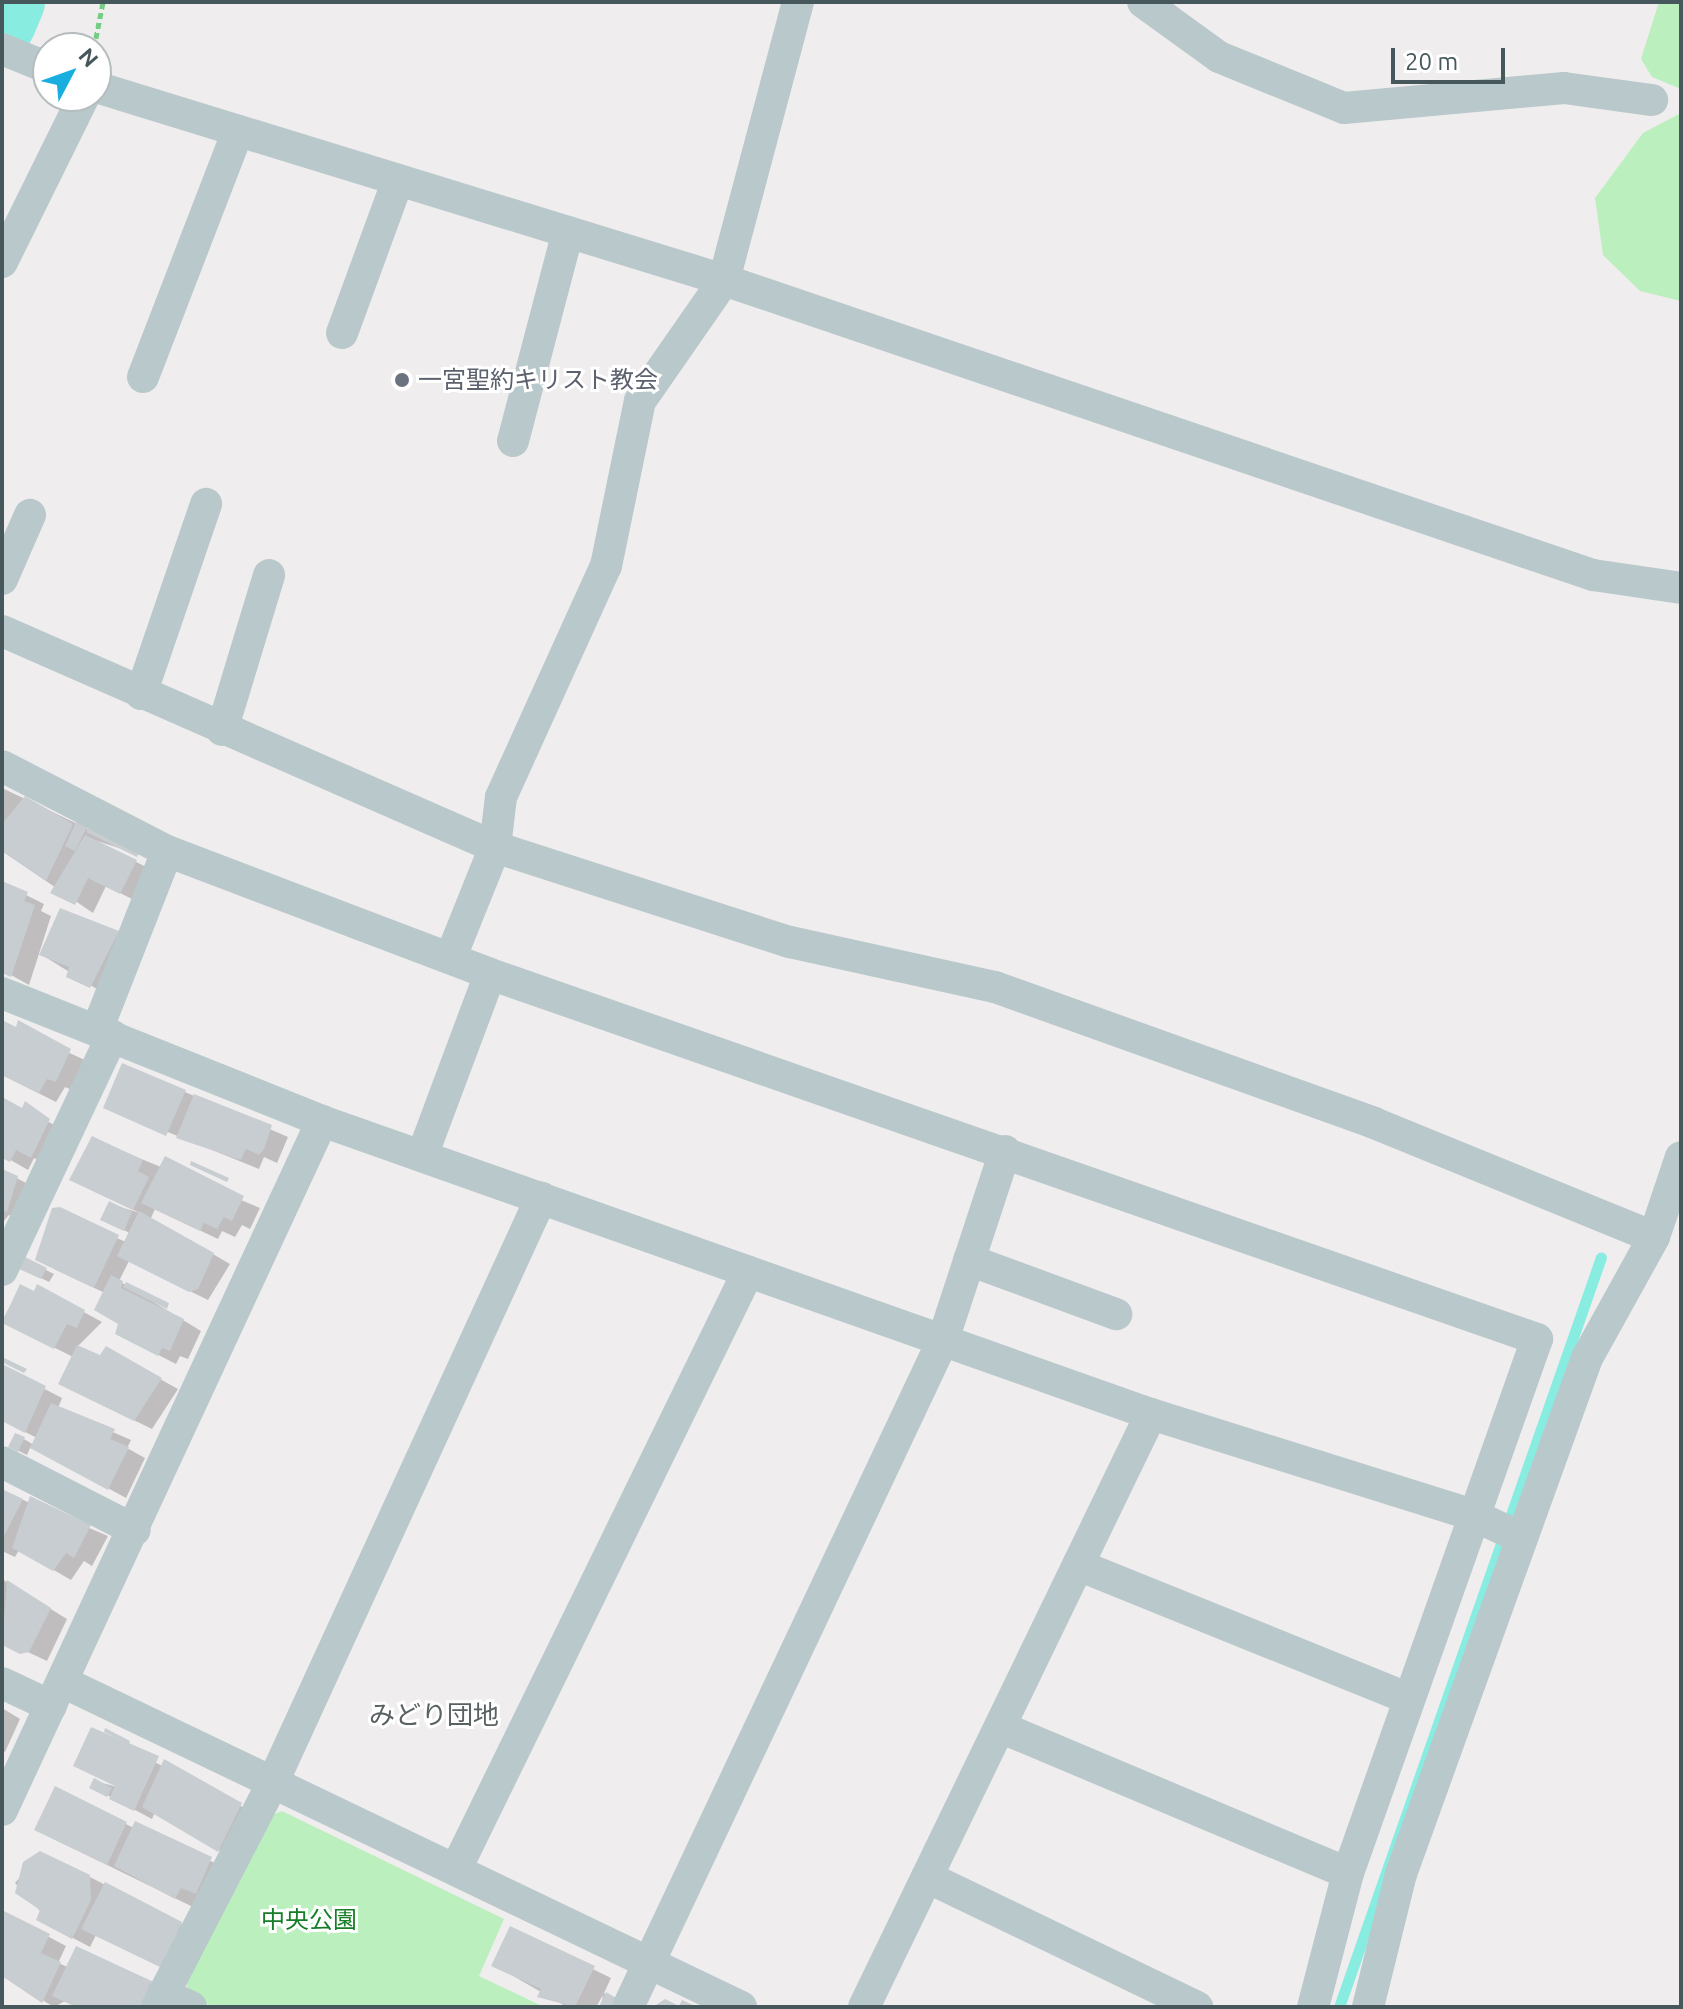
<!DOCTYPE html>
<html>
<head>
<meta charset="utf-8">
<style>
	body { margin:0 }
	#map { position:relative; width:1683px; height:2009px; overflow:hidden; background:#f0edee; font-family:Ubuntu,"Noto Sans JP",sans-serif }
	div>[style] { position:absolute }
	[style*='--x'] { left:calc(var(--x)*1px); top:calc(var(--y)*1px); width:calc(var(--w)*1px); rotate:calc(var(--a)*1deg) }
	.green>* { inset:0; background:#bbefbe }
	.shadow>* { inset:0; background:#0003 }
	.stream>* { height:11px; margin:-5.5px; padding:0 5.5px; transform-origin:5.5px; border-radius:5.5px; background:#88ece1 }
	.river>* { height:68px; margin:-34px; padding:0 34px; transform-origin:34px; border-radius:34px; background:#88ece1 }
	.building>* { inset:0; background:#c7cdd0 }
	.path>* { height:5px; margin-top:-2.5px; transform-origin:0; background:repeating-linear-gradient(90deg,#73cd84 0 6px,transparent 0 10px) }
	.minor>* { height:32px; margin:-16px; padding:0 16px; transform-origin:16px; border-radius:16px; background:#b9c8cb }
	.dots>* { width:22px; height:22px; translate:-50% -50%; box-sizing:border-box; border:4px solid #fff; border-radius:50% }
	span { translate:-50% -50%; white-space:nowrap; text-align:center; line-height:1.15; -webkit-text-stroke:6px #fff; paint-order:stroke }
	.worship-label { font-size:24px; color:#5b616d }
	.left { translate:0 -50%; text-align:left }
	.park-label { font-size:24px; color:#167d28 }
	.neighbourhood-label { font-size:26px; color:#5a6163 }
	.frame { position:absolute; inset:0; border:4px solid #46585b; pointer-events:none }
	.north { position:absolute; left:32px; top:32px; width:80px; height:80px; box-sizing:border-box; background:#fff; border:2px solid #b5bcbd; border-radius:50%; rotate:49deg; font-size:22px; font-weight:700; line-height:32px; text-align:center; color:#46585b }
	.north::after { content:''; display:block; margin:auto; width:28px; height:36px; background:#18afe0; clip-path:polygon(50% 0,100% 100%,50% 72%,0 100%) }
	.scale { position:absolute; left:1391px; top:48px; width:114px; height:36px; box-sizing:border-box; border:4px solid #46585b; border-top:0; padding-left:10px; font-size:24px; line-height:28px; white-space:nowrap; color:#46585b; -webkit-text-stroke:6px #fff; paint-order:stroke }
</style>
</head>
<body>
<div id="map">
	<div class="green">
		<i style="clip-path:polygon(1659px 2px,1681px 2px,1681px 89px,1652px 77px,1641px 59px)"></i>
		<i style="clip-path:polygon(1681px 113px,1681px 301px,1640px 291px,1603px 255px,1595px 198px,1643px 133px)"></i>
		<i style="clip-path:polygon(282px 1811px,504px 1919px,479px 1976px,544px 2007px,214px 2007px,188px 1995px,186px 1979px,262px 1819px)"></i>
	</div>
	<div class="shadow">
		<i style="clip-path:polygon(2px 788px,147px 857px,91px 839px,154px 871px,138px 902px,106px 886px,93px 913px,2px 851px)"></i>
		<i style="clip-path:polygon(2px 883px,44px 904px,41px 911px,51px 916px,29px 985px,2px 970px)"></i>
		<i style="clip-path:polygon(118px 933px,108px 996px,42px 955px)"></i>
		<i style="clip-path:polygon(2px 1022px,87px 1061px,74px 1091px,65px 1087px,56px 1102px,2px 1075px)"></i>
		<i style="clip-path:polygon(185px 1092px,288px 1137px,277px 1163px,264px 1157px,259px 1169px,106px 1107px)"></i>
		<i style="clip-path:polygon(2px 1098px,66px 1131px,49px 1166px,34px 1158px,28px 1170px,2px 1155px)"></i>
		<i style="clip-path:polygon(93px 1139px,260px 1208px,250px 1229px,242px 1225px,235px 1237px,222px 1231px,218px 1239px,155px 1209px,151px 1218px,230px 1264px,208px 1300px,129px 1261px,119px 1281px,201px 1331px,188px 1359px,180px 1356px,176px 1364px,135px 1343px,105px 1293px,54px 1269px,53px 1211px,126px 1242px,130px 1233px,110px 1224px,110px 1204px,140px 1213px,89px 1189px)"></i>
		<i style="clip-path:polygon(2px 1170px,35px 1188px,24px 1221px,9px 1215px,2px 1223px)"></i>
		<i style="clip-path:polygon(25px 1270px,46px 1270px,54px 1274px,49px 1282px)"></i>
		<i style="clip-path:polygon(21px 1286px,35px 1294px,38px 1287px,102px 1322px,77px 1347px,101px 1358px,106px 1349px,178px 1389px,152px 1429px,78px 1393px,73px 1357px,2px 1321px)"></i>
		<i style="clip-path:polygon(2px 1367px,62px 1398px,58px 1408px,131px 1440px,127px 1448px,145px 1458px,126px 1498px,31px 1446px,27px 1455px,11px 1447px,24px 1439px,34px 1445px,37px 1438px,2px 1420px)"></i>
		<i style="clip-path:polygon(2px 1491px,108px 1536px,92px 1566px,84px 1561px,71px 1580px,19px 1550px,15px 1557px,2px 1551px)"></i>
		<i style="clip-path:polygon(2px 1579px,67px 1619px,47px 1661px,2px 1640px)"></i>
		<i style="clip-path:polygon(2px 1708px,20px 1719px,5px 1752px,2px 1750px)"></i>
		<i style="clip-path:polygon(92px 1730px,258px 1815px,236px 1860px,155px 1812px,152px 1819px,92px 1787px,95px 1781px,117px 1787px)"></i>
		<i style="clip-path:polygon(55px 1789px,134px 1828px,229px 1869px,193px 1907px,54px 1839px)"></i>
		<i style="clip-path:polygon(40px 1854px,90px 1877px,198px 1933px,96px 1935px,90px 1947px,56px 1929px,15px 1883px)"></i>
		<i style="clip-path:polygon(2px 1912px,66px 1946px,58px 1963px,165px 2007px,65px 2001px,54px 2007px,2px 1976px)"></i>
		<i style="clip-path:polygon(511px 1929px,611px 1978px,604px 1993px,622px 2007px,601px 2007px,603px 1995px,596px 2007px,567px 2007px,494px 1965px)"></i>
	</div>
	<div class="stream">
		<i style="--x:1339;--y:2007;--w:794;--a:-70.74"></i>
	</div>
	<div class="river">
		<i style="--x:2;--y:23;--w:23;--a:-67"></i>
	</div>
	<div class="building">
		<i style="clip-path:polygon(25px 796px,73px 824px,46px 881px,2px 851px,2px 824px)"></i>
		<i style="clip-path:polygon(77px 820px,88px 825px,75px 851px,65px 846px)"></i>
		<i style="clip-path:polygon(90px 826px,140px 850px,137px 857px,86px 832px)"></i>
		<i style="clip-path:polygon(85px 835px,137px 860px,120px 894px,88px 878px,75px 905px,50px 893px)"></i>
		<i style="clip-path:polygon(2px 881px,28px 892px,24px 901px,35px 905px,11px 977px,2px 973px)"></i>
		<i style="clip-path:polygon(60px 908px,119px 931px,90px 988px,66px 977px,69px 967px,39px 955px)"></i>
		<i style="clip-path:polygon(2px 1020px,16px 1027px,18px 1020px,71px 1049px,56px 1082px,47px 1079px,39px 1093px,2px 1075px)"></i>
		<i style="clip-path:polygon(122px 1063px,186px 1090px,166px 1136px,103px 1108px)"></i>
		<i style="clip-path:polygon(194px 1094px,272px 1125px,264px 1149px,259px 1155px,246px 1149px,241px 1160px,176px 1138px)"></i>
		<i style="clip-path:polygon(2px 1097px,22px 1108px,25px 1101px,50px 1119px,31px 1158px,16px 1150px,10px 1162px,2px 1158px)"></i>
		<i style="clip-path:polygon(92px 1136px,143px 1160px,138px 1171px,149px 1177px,133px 1210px,69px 1180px)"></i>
		<i style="clip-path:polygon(165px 1156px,244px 1196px,232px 1221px,224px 1217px,217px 1229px,204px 1223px,200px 1231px,141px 1203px)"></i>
		<i style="clip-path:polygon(191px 1161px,229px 1178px,227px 1182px,190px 1165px)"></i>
		<i style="clip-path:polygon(2px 1169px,18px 1176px,7px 1212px,2px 1210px)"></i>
		<i style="clip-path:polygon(109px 1201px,132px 1212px,124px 1231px,100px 1220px)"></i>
		<i style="clip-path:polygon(60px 1207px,119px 1235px,94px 1288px,35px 1260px,52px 1208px)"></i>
		<i style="clip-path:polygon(139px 1211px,214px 1253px,198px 1289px,189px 1292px,117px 1256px)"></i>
		<i style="clip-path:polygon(21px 1255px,47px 1268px,41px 1279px,15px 1267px)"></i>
		<i style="clip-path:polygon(111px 1275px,123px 1281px,121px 1288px,184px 1319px,170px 1351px,162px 1348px,158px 1356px,115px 1334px,118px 1324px,94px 1310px)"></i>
		<i style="clip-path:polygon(126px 1282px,169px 1303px,167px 1309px,123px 1287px)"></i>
		<i style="clip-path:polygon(20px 1284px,34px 1291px,37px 1284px,85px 1310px,77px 1328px,67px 1324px,54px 1349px,2px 1323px)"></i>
		<i style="clip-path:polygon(77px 1345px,100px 1355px,106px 1346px,162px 1378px,134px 1421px,58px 1384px)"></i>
		<i style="clip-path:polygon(2px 1357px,27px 1369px,24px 1373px,2px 1362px)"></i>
		<i style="clip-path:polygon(2px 1364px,46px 1386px,25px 1433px,2px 1421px)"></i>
		<i style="clip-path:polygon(51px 1403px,115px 1429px,110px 1439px,129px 1447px,108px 1490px,30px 1448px)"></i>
		<i style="clip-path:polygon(15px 1433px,25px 1437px,18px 1452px,8px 1447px)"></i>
		<i style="clip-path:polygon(2px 1489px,23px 1499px,2px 1540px)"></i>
		<i style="clip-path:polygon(30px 1496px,91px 1525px,74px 1558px,66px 1553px,53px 1571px,12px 1548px)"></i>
		<i style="clip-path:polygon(7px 1580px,51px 1608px,29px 1652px,20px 1654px,2px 1645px)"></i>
		<i style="clip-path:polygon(91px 1727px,159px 1756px,134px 1811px,109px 1799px,115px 1786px,73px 1766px)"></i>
		<i style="clip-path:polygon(105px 1728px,130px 1741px,129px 1744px,104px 1732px)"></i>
		<i style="clip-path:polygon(164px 1759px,242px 1803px,218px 1852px,142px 1807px)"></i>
		<i style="clip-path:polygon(94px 1778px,112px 1788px,107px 1797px,89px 1788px)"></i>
		<i style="clip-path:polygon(55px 1786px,127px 1822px,107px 1865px,34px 1830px)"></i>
		<i style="clip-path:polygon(135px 1821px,212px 1857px,196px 1894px,181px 1888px,175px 1899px,114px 1866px)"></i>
		<i style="clip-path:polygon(40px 1851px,90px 1875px,91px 1900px,72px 1939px,36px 1920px,40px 1910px,15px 1893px,23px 1862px)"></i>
		<i style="clip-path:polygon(105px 1882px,182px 1922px,162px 1968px,81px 1929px)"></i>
		<i style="clip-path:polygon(2px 1910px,50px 1934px,41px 1953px,61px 1962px,42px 2003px,2px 1976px)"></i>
		<i style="clip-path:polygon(510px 1926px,595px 1966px,575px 2007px,537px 1997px,541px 1989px,491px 1966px)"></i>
		<i style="clip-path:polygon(76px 1946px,156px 1983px,141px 2007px,76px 2007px,52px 1996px)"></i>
		<i style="clip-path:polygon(606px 1992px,616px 1998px,612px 2007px,599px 2007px)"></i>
		<i style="clip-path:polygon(665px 1999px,679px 2006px,682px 2000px,697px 2007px,653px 2007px)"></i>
	</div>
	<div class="path">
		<i style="--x:94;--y:48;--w:47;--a:-78.9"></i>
	</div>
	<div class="minor">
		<i style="--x:1143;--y:2;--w:94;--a:35.9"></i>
		<i style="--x:1219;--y:57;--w:135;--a:22.2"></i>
		<i style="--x:1344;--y:108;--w:221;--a:-5.2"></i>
		<i style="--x:1564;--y:88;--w:89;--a:7.8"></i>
		<i style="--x:2;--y:49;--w:50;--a:22.4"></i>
		<i style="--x:96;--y:87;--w:657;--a:17.08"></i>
		<i style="--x:724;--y:280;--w:918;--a:18.75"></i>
		<i style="--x:1593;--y:575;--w:89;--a:8.4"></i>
		<i style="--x:2;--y:262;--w:185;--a:-63.7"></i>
		<i style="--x:342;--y:333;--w:163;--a:-69.9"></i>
		<i style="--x:143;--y:377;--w:264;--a:-68.9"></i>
		<i style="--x:513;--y:441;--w:216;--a:-75.3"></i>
		<i style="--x:2;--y:579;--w:70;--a:-66.4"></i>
		<i style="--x:2;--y:631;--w:538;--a:23.66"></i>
		<i style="--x:495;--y:847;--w:310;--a:17.9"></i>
		<i style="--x:790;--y:942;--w:210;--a:12.4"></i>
		<i style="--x:995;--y:987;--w:403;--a:19.7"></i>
		<i style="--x:1374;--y:1123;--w:302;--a:22.2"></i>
		<i style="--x:141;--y:694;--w:201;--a:-71.1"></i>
		<i style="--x:222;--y:730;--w:162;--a:-73.1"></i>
		<i style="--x:2;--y:766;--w:186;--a:27.3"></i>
		<i style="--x:167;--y:851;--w:346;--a:20.8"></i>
		<i style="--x:490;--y:974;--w:1109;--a:19.22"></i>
		<i style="--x:1537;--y:1339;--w:566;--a:109.49"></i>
		<i style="--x:1348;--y:1873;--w:138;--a:104.6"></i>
		<i style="--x:452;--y:954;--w:115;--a:-68.1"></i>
		<i style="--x:495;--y:847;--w:50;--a:-83.2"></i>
		<i style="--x:501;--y:797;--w:254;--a:-65.6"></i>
		<i style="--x:606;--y:566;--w:168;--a:-78.4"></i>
		<i style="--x:640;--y:401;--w:147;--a:-55.2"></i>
		<i style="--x:724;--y:280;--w:288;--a:-75.1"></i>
		<i style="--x:2;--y:993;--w:345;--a:21.8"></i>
		<i style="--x:97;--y:1030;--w:192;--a:-68.6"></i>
		<i style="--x:422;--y:1156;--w:194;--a:-69.5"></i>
		<i style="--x:969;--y:1260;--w:157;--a:20.2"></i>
		<i style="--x:2;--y:1270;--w:259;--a:-64.8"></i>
		<i style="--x:2;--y:1462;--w:149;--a:27.1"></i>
		<i style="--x:1078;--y:1565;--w:357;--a:22"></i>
		<i style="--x:63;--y:1682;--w:752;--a:25.61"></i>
		<i style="--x:2;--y:1683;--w:54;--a:25.1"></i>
		<i style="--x:1000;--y:1727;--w:377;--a:22.8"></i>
		<i style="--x:2;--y:1810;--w:760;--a:-65.09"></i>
		<i style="--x:322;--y:1121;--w:879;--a:19.47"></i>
		<i style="--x:1151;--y:1414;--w:337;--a:17.4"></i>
		<i style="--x:1473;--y:1515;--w:54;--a:25.1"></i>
		<i style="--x:456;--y:1869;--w:665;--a:-63.94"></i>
		<i style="--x:927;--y:1877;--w:300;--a:25.7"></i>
		<i style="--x:163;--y:1994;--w:31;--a:25"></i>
		<i style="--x:157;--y:2007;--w:253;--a:-62.7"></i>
		<i style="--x:273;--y:1782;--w:643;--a:-65.35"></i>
		<i style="--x:628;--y:2007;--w:738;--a:-64.72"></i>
		<i style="--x:943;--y:1340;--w:199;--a:-71.8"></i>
		<i style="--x:864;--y:2007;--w:659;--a:-64.17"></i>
		<i style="--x:1368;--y:2007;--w:137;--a:-76.1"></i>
		<i style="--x:1401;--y:1874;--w:548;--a:-70.18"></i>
		<i style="--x:1587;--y:1358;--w:138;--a:-61"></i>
		<i style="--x:1654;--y:1237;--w:84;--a:-71.4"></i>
	</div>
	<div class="dots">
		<i style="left:402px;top:380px;background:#6b7280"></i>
	</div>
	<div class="worship-label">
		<span class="left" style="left:418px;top:380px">一宮聖約キリスト教会</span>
	</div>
	<div class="park-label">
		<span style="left:309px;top:1920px">中央公園</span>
	</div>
	<div class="neighbourhood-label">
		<span style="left:434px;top:1715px">みどり団地</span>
	</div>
	<div class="frame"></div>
	<div class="north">N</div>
	<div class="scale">20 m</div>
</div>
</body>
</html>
